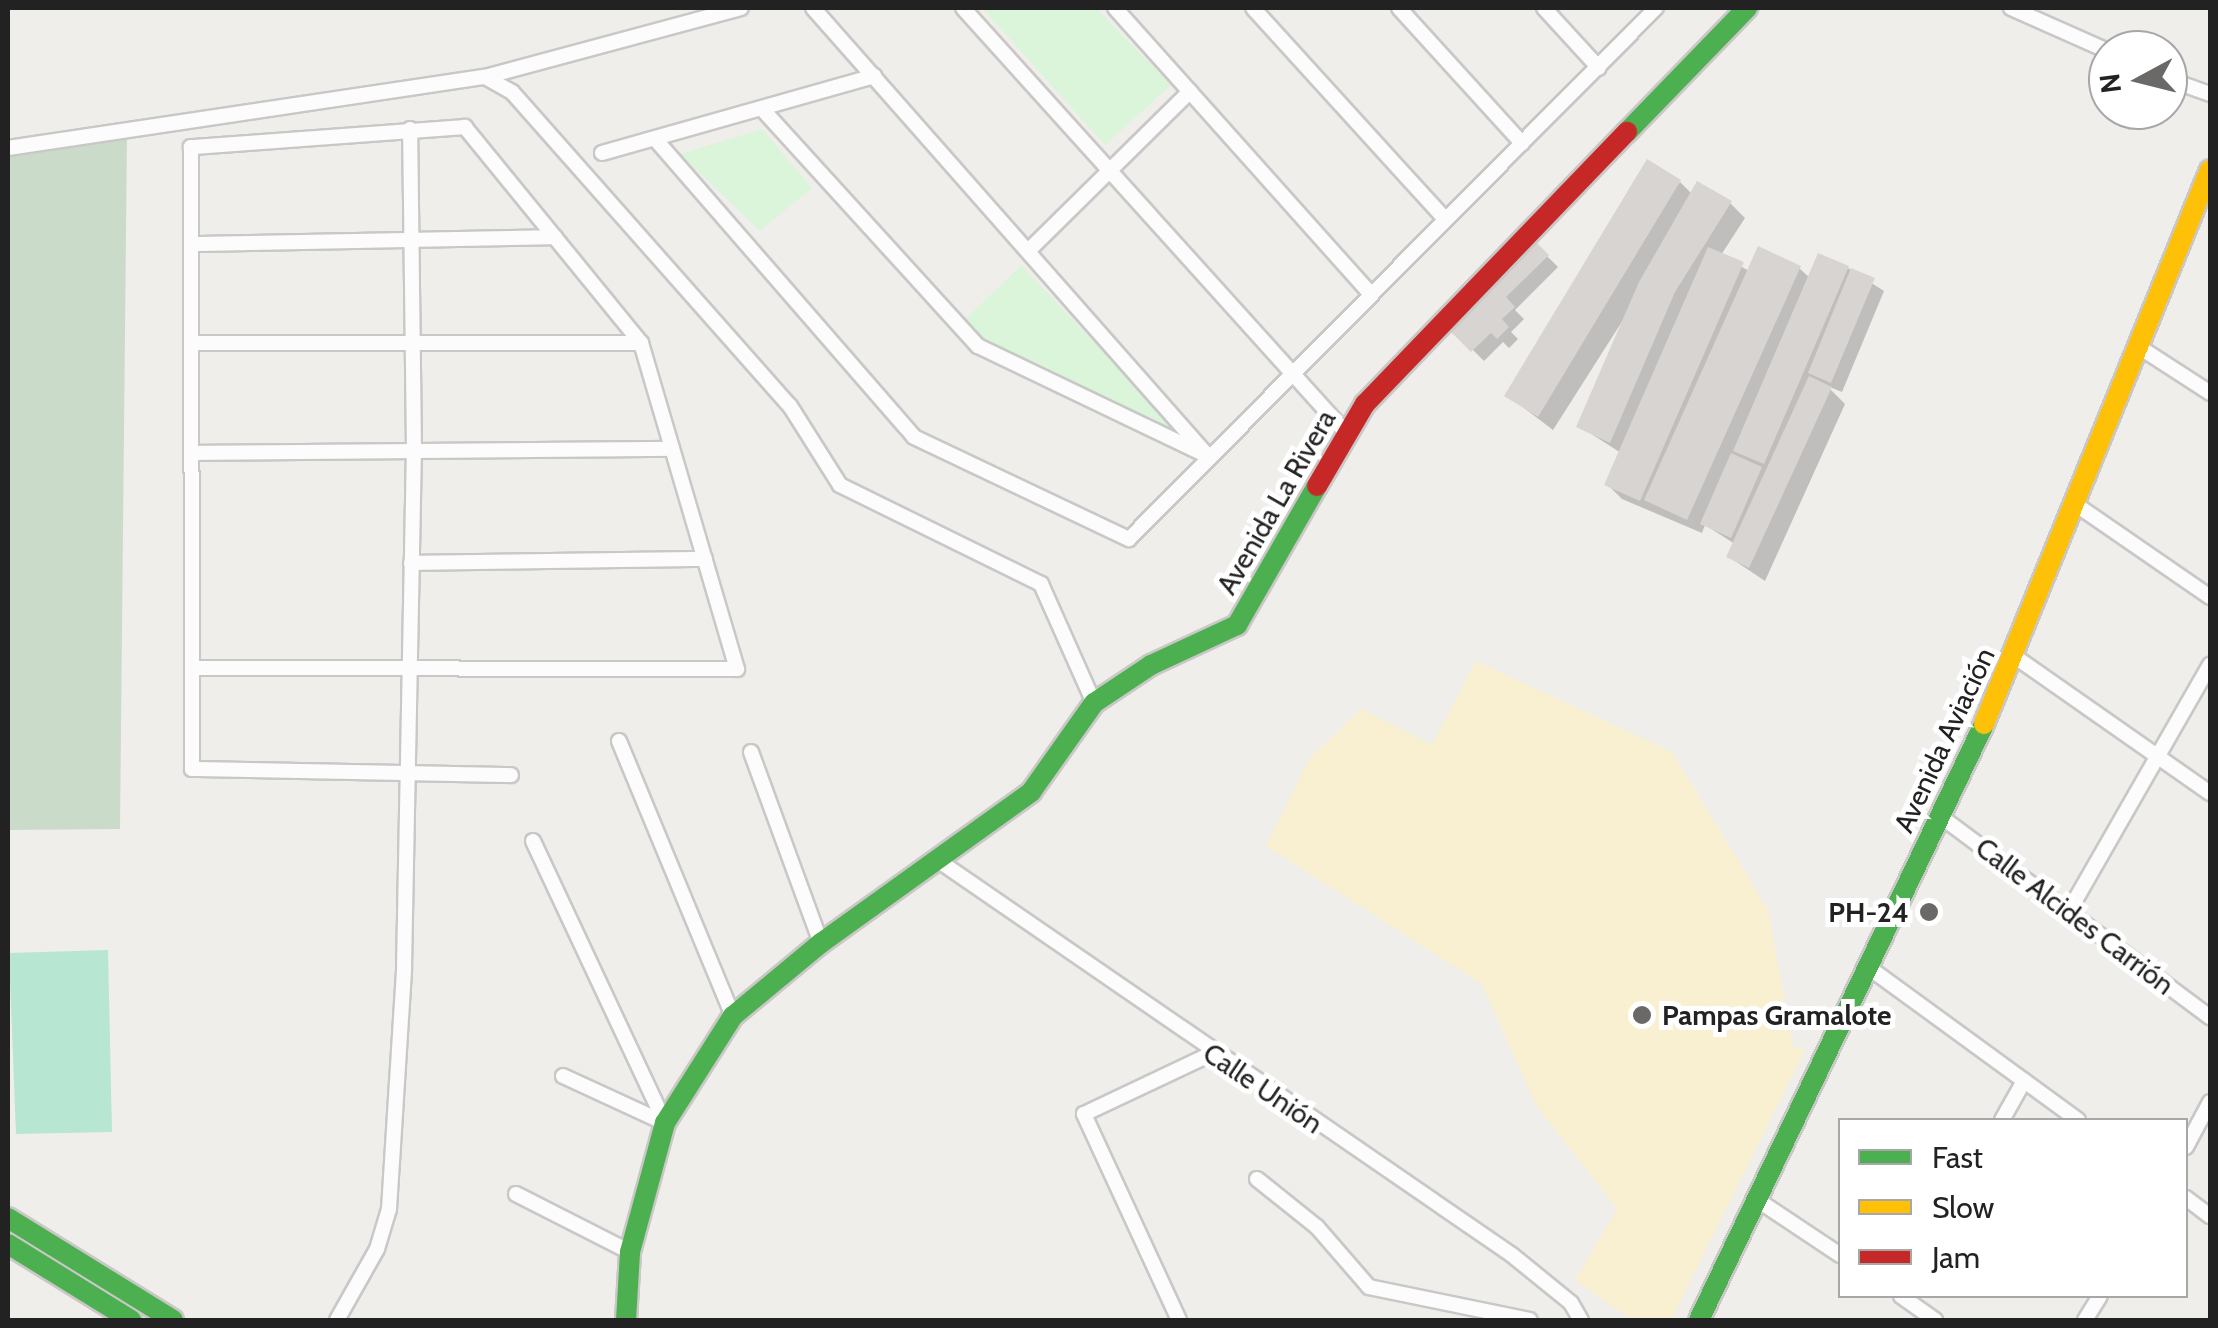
<!DOCTYPE html>
<html>
<head>
<meta charset="utf-8">
<style>
	body { margin:0 }
	#map { position:relative; width:2218px; height:1328px; overflow:hidden; background:#f0eeeb; font-family:Cabin,sans-serif }
	div>[style] { position:absolute }
	[style*='--x'] { left:calc(var(--x)*1px); top:calc(var(--y)*1px); width:calc(var(--w)*1px); rotate:calc(var(--a)*1deg) }
	.sand>* { inset:0; background:#f8f0d0 }
	.cemetery>* { inset:0; background:#cadbca }
	.park>* { inset:0; background:#daf5da }
	.pitch>* { inset:0; background:#b7e6d2 }
	.shadow>* { inset:0; background:#0003 }
	.building>* { inset:0; background:#d7d4d2 }
	.roads { filter:drop-shadow(2px 0 #c9c8c7) drop-shadow(-2px 0 #c9c8c7) drop-shadow(0 2px #c9c8c7) drop-shadow(0 -2px #c9c8c7) }
	.street>* { height:14px; margin:-7px; padding:0 7px; transform-origin:7px; border-radius:7px; background:#fdfcfc }
	.fast>* { height:20px; margin:-10px; padding:0 10px; transform-origin:10px; border-radius:10px; background:#4caf50 }
	.slow>* { height:20px; margin:-10px; padding:0 10px; transform-origin:10px; border-radius:10px; background:#ffc107 }
	.jam>* { height:20px; margin:-10px; padding:0 10px; transform-origin:10px; border-radius:10px; background:#c62828 }
	.dots>* { width:28px; height:28px; translate:-50% -50%; box-sizing:border-box; border:5px solid #fff; border-radius:50% }
	span { translate:-50% -50%; white-space:nowrap; text-align:center; line-height:1.15; -webkit-text-stroke:10px #fff; paint-order:stroke }
	.street-label { font-size:28px; color:#222 }
	.poi-label { font-size:28px; color:#222; font-weight:700 }
	.right { translate:-100% -50%; text-align:right }
	.left { translate:0 -50%; text-align:left }
	.frame { position:absolute; inset:0; border:10px solid #222; pointer-events:none }
	.legend { position:absolute; left:1838px; top:1118px; width:350px; height:180px; box-sizing:border-box; background:#fff; border:2px solid #a7a7a7; margin:0; padding:12px 18px; list-style:none; font-size:30px; color:#222 }
	.legend li { display:flex; align-items:center; gap:20px; height:50px }
	.legend b { width:50px; border:2px solid #a7a7a7 }
	.north { position:absolute; left:2088px; top:30px; width:100px; height:100px; box-sizing:border-box; background:#fff; border:2px solid #a7a7a7; border-radius:50%; rotate:263deg; font-size:28px; font-weight:700; line-height:40px; text-align:center; color:#222 }
	.north::after { content:''; display:block; margin:auto; width:35px; height:45px; background:#6a6968; clip-path:polygon(50% 0,100% 100%,50% 72%,0 100%) }
</style>
</head>
<body>
<div id="map">
	<div class="sand">
		<i style="clip-path:polygon(1476px 661px,1672px 752px,1768px 910px,1793px 1046px,1805px 1050px,1671px 1320px,1632px 1320px,1575px 1280px,1617px 1209px,1536px 1105px,1482px 984px,1266px 846px,1309px 759px,1361px 709px,1432px 745px)"></i>
	</div>
	<div class="cemetery">
		<i style="clip-path:polygon(127px 134px,120px 829px,8px 830px,8px 156px)"></i>
	</div>
	<div class="park">
		<i style="clip-path:polygon(982px 8px,1096px 8px,1171px 85px,1105px 145px)"></i>
		<i style="clip-path:polygon(762px 129px,812px 188px,760px 231px,680px 154px)"></i>
		<i style="clip-path:polygon(1021px 265px,1186px 439px,978px 341px,963px 322px)"></i>
	</div>
	<div class="pitch">
		<i style="clip-path:polygon(108px 950px,112px 1132px,16px 1134px,9px 953px)"></i>
	</div>
	<div class="shadow">
		<i style="clip-path:polygon(1680px 182px,1692px 194px,1730px 203px,1745px 218px,1721px 255px,1749px 271px,1799px 268px,1810px 278px,1848px 268px,1884px 291px,1842px 392px,1827px 386px,1845px 404px,1765px 581px,1729px 557px,1735px 544px,1705px 525px,1702px 533px,1622px 499px,1607px 484px,1621px 453px,1579px 426px,1630px 309px,1553px 430px,1507px 395px)"></i>
		<i style="clip-path:polygon(1537px 246px,1558px 267px,1515px 310px,1524px 319px,1511px 332px,1518px 339px,1509px 348px,1503px 342px,1484px 361px,1452px 329px)"></i>
	</div>
	<div class="building">
		<i style="clip-path:polygon(1647px 159px,1681px 180px,1538px 417px,1504px 396px)"></i>
		<i style="clip-path:polygon(1697px 181px,1732px 201px,1675px 292px,1610px 443px,1576px 427px,1639px 282px)"></i>
		<i style="clip-path:polygon(1537px 243px,1549px 255px,1506px 297px,1515px 307px,1502px 319px,1509px 327px,1497px 339px,1491px 333px,1471px 352px,1448px 329px)"></i>
		<i style="clip-path:polygon(1758px 246px,1801px 266px,1687px 520px,1644px 500px)"></i>
		<i style="clip-path:polygon(1708px 247px,1744px 262px,1640px 501px,1604px 485px)"></i>
		<i style="clip-path:polygon(1818px 253px,1849px 266px,1764px 464px,1733px 451px)"></i>
		<i style="clip-path:polygon(1851px 268px,1875px 278px,1831px 383px,1808px 373px)"></i>
		<i style="clip-path:polygon(1809px 376px,1832px 387px,1749px 568px,1726px 557px)"></i>
		<i style="clip-path:polygon(1731px 453px,1762px 467px,1731px 538px,1700px 524px)"></i>
	</div>
	<div class="roads">
		<div class="street">
			<i style="--x:813;--y:8;--w:597;--a:48.6"></i>
			<i style="--x:963;--y:8;--w:575;--a:47.96"></i>
			<i style="--x:1115;--y:8;--w:382;--a:48.2"></i>
			<i style="--x:1253;--y:8;--w:285;--a:47.7"></i>
			<i style="--x:1399;--y:8;--w:183;--a:47.7"></i>
			<i style="--x:1544;--y:8;--w:81;--a:47.5"></i>
			<i style="--x:2011;--y:8;--w:106;--a:23.9"></i>
			<i style="--x:485;--y:77;--w:265;--a:-15.1"></i>
			<i style="--x:2168;--y:79;--w:45;--a:19.7"></i>
			<i style="--x:764;--y:111;--w:318;--a:47.7"></i>
			<i style="--x:978;--y:346;--w:250;--a:25.6"></i>
			<i style="--x:656;--y:140;--w:393;--a:49"></i>
			<i style="--x:914;--y:437;--w:238;--a:25.4"></i>
			<i style="--x:1129;--y:539;--w:748;--a:-45.22"></i>
			<i style="--x:8;--y:148;--w:482;--a:-8.5"></i>
			<i style="--x:485;--y:77;--w:31;--a:29"></i>
			<i style="--x:512;--y:92;--w:419;--a:48.5"></i>
			<i style="--x:790;--y:406;--w:93;--a:57.7"></i>
			<i style="--x:840;--y:485;--w:224;--a:26.2"></i>
			<i style="--x:1041;--y:584;--w:130;--a:66"></i>
			<i style="--x:602;--y:153;--w:283;--a:-15.8"></i>
			<i style="--x:193;--y:244;--w:362;--a:-1.1"></i>
			<i style="--x:1029;--y:250;--w:226;--a:-44.6"></i>
			<i style="--x:193;--y:343;--w:448;--a:0"></i>
			<i style="--x:2139;--y:347;--w:85;--a:32.9"></i>
			<i style="--x:192;--y:453;--w:480;--a:-0.5"></i>
			<i style="--x:2078;--y:506;--w:160;--a:34.6"></i>
			<i style="--x:411;--y:563;--w:294;--a:-0.8"></i>
			<i style="--x:2014;--y:656;--w:239;--a:35"></i>
			<i style="--x:194;--y:668;--w:543;--a:0.11"></i>
			<i style="--x:737;--y:669;--w:340;--a:-106.4"></i>
			<i style="--x:641;--y:343;--w:279;--a:-129.2"></i>
			<i style="--x:465;--y:127;--w:275;--a:175.8"></i>
			<i style="--x:191;--y:147;--w:622;--a:89.91"></i>
			<i style="--x:192;--y:769;--w:319;--a:1.1"></i>
			<i style="--x:619;--y:741;--w:298;--a:67.5"></i>
			<i style="--x:751;--y:752;--w:203;--a:69.9"></i>
			<i style="--x:1940;--y:816;--w:337;--a:36.7"></i>
			<i style="--x:533;--y:841;--w:311;--a:64.9"></i>
			<i style="--x:939;--y:861;--w:695;--a:34.51"></i>
			<i style="--x:1512;--y:1255;--w:76;--a:39.1"></i>
			<i style="--x:1571;--y:1303;--w:20;--a:60"></i>
			<i style="--x:2069;--y:911;--w:284;--a:-60.2"></i>
			<i style="--x:1868;--y:967;--w:260;--a:36.1"></i>
			<i style="--x:563;--y:1076;--w:112;--a:24.7"></i>
			<i style="--x:2002;--y:1120;--w:45;--a:-60.6"></i>
			<i style="--x:2186;--y:1147;--w:51;--a:-61.9"></i>
			<i style="--x:1257;--y:1179;--w:77;--a:38.7"></i>
			<i style="--x:1317;--y:1227;--w:79;--a:49.1"></i>
			<i style="--x:1369;--y:1287;--w:164;--a:11.6"></i>
			<i style="--x:516;--y:1194;--w:128;--a:27"></i>
			<i style="--x:2186;--y:1198;--w:30;--a:37"></i>
			<i style="--x:1756;--y:1199;--w:101;--a:33.7"></i>
			<i style="--x:1901;--y:1296;--w:42;--a:35.2"></i>
			<i style="--x:337;--y:1320;--w:81;--a:-60.6"></i>
			<i style="--x:377;--y:1249;--w:42;--a:-73.3"></i>
			<i style="--x:389;--y:1209;--w:241;--a:-86.4"></i>
			<i style="--x:404;--y:968;--w:519;--a:-88.9"></i>
			<i style="--x:414;--y:449;--w:320;--a:-90.7"></i>
			<i style="--x:1179;--y:1320;--w:227;--a:-114.8"></i>
			<i style="--x:1084;--y:1114;--w:140;--a:-25.3"></i>
			<i style="--x:2085;--y:1320;--w:28;--a:-58"></i>
		</div>
		<div class="fast">
			<i style="--x:1627;--y:132;--w:173;--a:-45.9"></i>
			<i style="--x:8;--y:1218;--w:194;--a:31.7"></i>
			<i style="--x:8;--y:1244;--w:145;--a:31.7"></i>
			<i style="--x:626;--y:1320;--w:68;--a:-86.6"></i>
			<i style="--x:630;--y:1252;--w:134;--a:-74.8"></i>
			<i style="--x:665;--y:1123;--w:127;--a:-57.6"></i>
			<i style="--x:733;--y:1016;--w:114;--a:-39.7"></i>
			<i style="--x:821;--y:943;--w:259;--a:-35.7"></i>
			<i style="--x:1031;--y:792;--w:109;--a:-54.7"></i>
			<i style="--x:1094;--y:703;--w:69;--a:-33.7"></i>
			<i style="--x:1151;--y:665;--w:95;--a:-24.9"></i>
			<i style="--x:1237;--y:625;--w:160;--a:-60.1"></i>
			<i style="--x:1699;--y:1320;--w:661;--a:-64.44"></i>
		</div>
		<div class="slow">
			<i style="--x:1984;--y:724;--w:598;--a:-67.81"></i>
		</div>
		<div class="jam">
			<i style="--x:1317;--y:486;--w:95;--a:-59.7"></i>
			<i style="--x:1365;--y:404;--w:378;--a:-46.1"></i>
		</div>
	</div>
	<div class="dots">
		<i style="left:1929px;top:912px;background:#6a6968"></i>
		<i style="left:1642px;top:1015px;background:#6a6968"></i>
	</div>
	<div class="street-label">
		<span style="left:1276px;top:502px;rotate:-60deg">Avenida La Rivera</span>
		<span style="left:1944px;top:740px;rotate:-65deg">Avenida Aviación</span>
		<span style="left:2075px;top:916px;rotate:37deg">Calle Alcides Carrión</span>
		<span style="left:1263px;top:1088px;rotate:34deg">Calle Unión</span>
	</div>
	<div class="poi-label">
		<span class="right" style="left:1909px;top:912px">PH-24</span>
		<span class="left" style="left:1662px;top:1015px">Pampas Gramalote</span>
	</div>
	<div class="frame"></div>
	<ul class="legend">
	<li><b style="height:12px;background:#4caf50"></b>Fast</li>
	<li><b style="height:12px;background:#ffc107"></b>Slow</li>
	<li><b style="height:12px;background:#c62828"></b>Jam</li>
	</ul>
	<div class="north">N</div>
</div>
</body>
</html>
